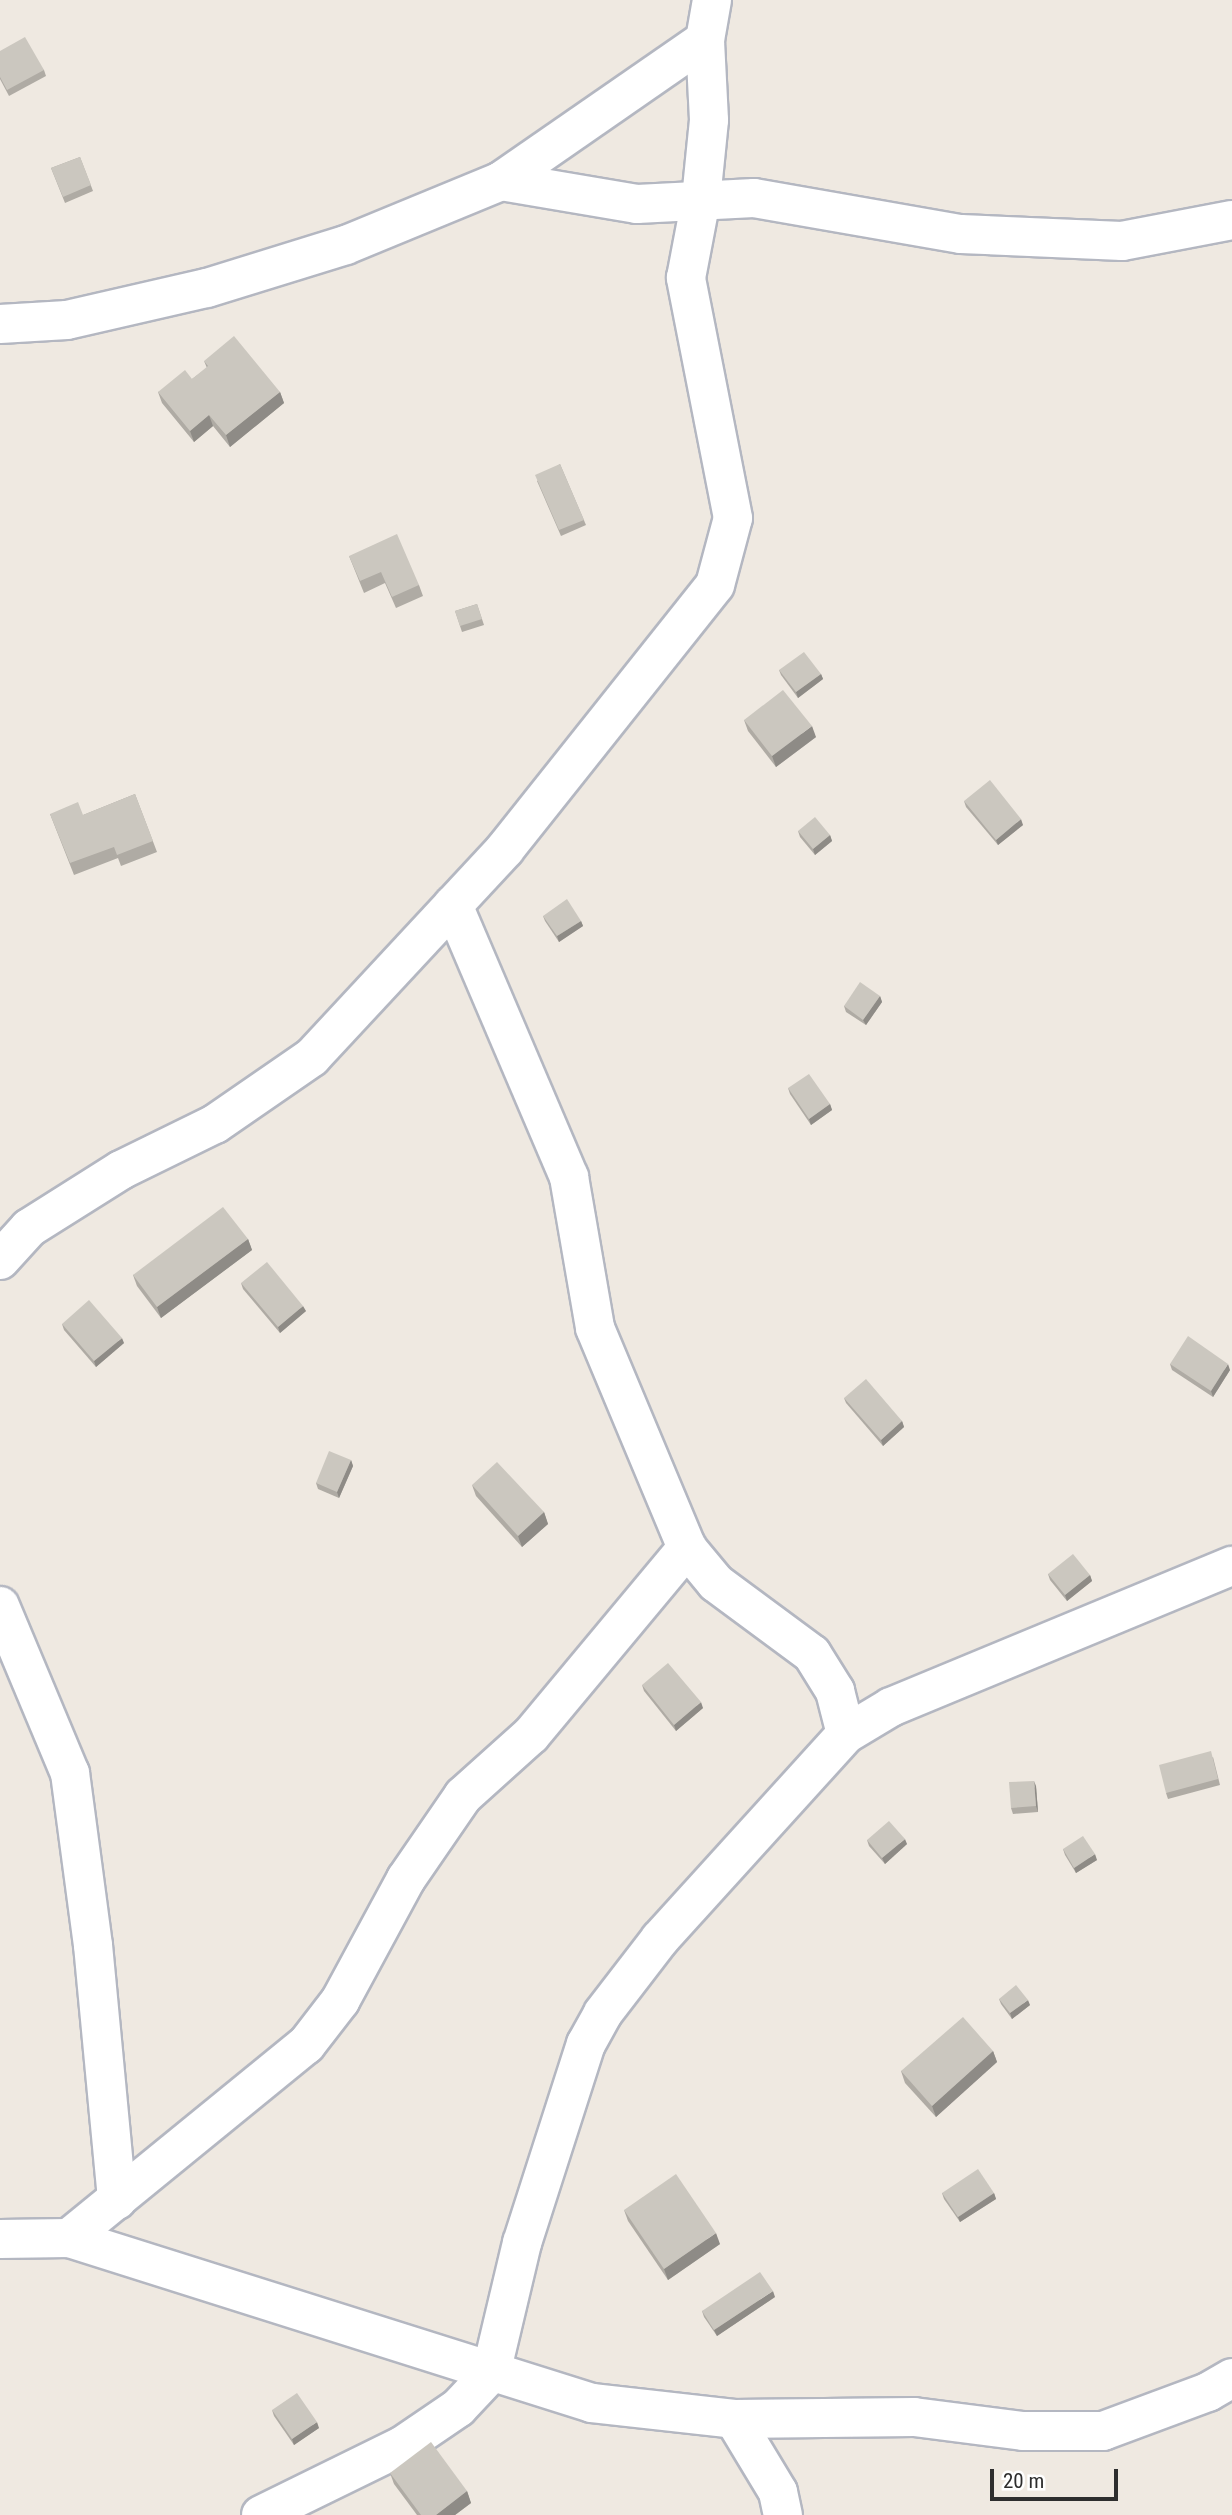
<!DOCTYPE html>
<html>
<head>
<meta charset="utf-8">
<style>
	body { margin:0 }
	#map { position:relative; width:1232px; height:2515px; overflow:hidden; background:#efe9e1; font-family:"Roboto Condensed",sans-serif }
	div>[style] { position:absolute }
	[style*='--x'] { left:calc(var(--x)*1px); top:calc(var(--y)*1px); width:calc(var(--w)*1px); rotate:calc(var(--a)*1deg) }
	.roads { filter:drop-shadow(2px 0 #b4b7c1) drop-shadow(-2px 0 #b4b7c1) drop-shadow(0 2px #b4b7c1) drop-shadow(0 -2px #b4b7c1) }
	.street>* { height:38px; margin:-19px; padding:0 19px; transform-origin:19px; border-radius:19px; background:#fff }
	.wall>* { inset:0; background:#afaba4 }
	.shaded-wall>* { inset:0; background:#8e8b86 }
	.building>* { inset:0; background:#cbc7bf }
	span { translate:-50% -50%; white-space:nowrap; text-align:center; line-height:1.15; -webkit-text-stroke:6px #fff; paint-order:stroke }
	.scale { position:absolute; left:990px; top:2469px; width:128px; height:32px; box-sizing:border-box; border:4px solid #2e2e2e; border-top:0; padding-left:9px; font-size:21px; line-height:24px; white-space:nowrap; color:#2e2e2e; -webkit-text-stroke:5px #fff; paint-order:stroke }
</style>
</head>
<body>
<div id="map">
	<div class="roads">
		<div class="street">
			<i style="--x:501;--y:181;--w:138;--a:9.6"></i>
			<i style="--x:637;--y:204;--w:117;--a:-2.9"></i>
			<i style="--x:754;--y:198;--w:210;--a:9.9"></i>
			<i style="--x:961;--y:234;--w:161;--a:2.5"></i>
			<i style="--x:1122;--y:241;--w:112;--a:-10.8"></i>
			<i style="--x:0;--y:324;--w:67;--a:-3.4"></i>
			<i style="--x:67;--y:320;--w:144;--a:-12.9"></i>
			<i style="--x:207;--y:288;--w:145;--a:-17.2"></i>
			<i style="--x:346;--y:245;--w:168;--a:-22.4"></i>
			<i style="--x:501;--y:181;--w:248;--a:-34.7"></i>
			<i style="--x:453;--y:905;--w:296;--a:66.9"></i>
			<i style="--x:569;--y:1177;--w:153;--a:80.2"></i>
			<i style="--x:595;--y:1328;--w:238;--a:67.3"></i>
			<i style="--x:687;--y:1548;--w:45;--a:50.4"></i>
			<i style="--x:716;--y:1583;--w:119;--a:36.5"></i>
			<i style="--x:812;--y:1654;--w:44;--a:58.1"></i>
			<i style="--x:835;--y:1691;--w:44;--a:75.7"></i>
			<i style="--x:0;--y:1260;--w:43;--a:-47.8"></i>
			<i style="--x:29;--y:1228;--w:109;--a:-32.2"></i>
			<i style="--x:121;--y:1170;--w:105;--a:-26.1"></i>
			<i style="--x:215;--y:1124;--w:118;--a:-34.6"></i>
			<i style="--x:312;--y:1057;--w:284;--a:-47.1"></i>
			<i style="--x:505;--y:849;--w:337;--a:-51.5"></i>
			<i style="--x:715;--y:585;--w:69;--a:-75"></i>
			<i style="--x:733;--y:518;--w:245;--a:-101.1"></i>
			<i style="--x:686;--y:278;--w:80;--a:-79.2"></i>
			<i style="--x:701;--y:199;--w:79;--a:-84.2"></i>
			<i style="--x:709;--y:120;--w:80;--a:-92.9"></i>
			<i style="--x:705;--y:40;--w:41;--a:-80.1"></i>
			<i style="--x:0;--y:1606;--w:181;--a:67.3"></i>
			<i style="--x:70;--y:1773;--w:174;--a:82.4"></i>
			<i style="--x:93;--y:1945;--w:256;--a:84.6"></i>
			<i style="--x:69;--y:2238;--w:306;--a:-39.2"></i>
			<i style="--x:306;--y:2045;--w:56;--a:-52.3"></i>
			<i style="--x:340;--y:2001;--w:139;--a:-61.6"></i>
			<i style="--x:406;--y:1879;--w:101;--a:-55.5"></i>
			<i style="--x:463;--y:1796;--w:91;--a:-41.9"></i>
			<i style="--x:531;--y:1735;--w:244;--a:-50.2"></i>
			<i style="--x:0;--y:2239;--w:69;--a:-0.8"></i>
			<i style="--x:69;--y:2238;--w:548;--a:17.51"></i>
			<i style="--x:592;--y:2403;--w:143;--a:6.4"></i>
			<i style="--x:734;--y:2419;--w:180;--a:-0.6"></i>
			<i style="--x:914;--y:2417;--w:110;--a:7.3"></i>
			<i style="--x:1023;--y:2431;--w:80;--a:0"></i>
			<i style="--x:1103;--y:2431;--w:112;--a:-20.4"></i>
			<i style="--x:1208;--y:2392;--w:28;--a:-30"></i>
			<i style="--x:734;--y:2419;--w:85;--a:58.9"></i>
			<i style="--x:778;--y:2492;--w:24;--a:78"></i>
			<i style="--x:261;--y:2515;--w:157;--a:-26.1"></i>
			<i style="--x:402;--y:2446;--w:68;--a:-34.2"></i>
			<i style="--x:458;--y:2408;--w:48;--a:-46.7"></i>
			<i style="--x:491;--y:2373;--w:134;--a:-76.6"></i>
			<i style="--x:522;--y:2243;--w:209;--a:-72.2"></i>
			<i style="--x:586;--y:2044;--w:35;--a:-61"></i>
			<i style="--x:603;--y:2013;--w:93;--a:-52.4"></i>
			<i style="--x:660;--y:1939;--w:277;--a:-47.8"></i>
			<i style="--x:846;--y:1734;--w:52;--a:-31"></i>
			<i style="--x:891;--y:1707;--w:369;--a:-22.5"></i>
		</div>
	</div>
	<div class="wall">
		<i style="clip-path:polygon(0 51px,44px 70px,46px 76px,9px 96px,0 79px)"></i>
		<i style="clip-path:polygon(80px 157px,93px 191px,65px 203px,51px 168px)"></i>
		<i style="clip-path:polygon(204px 361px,280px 392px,284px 403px,230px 447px,213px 426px,194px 442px,162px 403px,158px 392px,192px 379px,207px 368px)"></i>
		<i style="clip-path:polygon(560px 464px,586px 525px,561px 536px,537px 481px)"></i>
		<i style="clip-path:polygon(349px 556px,419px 585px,423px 596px,396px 608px,385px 583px,364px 593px)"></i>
		<i style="clip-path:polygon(477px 604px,484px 625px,462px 632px,455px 611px)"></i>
		<i style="clip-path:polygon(779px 670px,821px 674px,823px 679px,798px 698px,781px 675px)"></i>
		<i style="clip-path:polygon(744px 720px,816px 737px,776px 767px,748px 731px)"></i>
		<i style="clip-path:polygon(135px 794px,157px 852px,121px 866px,118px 858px,74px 875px,50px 814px,83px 815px)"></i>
		<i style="clip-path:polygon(964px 801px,1023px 825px,998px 845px,966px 807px)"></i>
		<i style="clip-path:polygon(798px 831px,830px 835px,832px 841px,815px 855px,800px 837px)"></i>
		<i style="clip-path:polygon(543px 916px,581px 921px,583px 926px,559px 942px,545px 921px)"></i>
		<i style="clip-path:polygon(880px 996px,882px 1002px,866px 1025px,846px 1012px,844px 1006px)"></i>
		<i style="clip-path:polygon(788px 1088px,830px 1104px,832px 1110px,811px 1125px,790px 1094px)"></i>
		<i style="clip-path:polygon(248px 1239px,252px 1250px,161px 1318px,137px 1286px,133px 1275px)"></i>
		<i style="clip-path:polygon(241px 1283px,306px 1311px,280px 1333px,243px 1289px)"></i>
		<i style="clip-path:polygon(62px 1324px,124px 1343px,96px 1367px,64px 1330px)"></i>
		<i style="clip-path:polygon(1170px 1364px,1230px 1370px,1213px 1397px,1172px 1370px)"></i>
		<i style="clip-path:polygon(844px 1398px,902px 1421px,904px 1427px,883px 1446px,846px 1403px)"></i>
		<i style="clip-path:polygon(351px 1460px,353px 1466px,339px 1498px,318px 1489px,316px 1483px)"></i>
		<i style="clip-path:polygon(472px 1485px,544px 1512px,548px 1524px,522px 1547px,476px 1496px)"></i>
		<i style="clip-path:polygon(1048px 1574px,1090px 1575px,1092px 1581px,1067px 1601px,1050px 1580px)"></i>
		<i style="clip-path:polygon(642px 1685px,703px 1708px,676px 1731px,644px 1691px)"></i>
		<i style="clip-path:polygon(1213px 1757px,1220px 1785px,1168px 1799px,1166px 1793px)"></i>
		<i style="clip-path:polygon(1036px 1786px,1038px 1812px,1013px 1814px,1011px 1808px)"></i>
		<i style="clip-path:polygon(867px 1840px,907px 1844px,885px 1864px,869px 1846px)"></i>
		<i style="clip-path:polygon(1063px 1849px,1097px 1860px,1076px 1873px,1065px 1855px)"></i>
		<i style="clip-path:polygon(999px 1999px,1030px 2005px,1012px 2019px,1001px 2004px)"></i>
		<i style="clip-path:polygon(993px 2051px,997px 2062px,936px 2117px,905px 2083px,901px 2071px)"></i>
		<i style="clip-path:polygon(942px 2193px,994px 2193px,996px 2199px,960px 2222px,944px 2199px)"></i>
		<i style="clip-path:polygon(624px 2210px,720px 2244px,668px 2280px,628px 2221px)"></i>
		<i style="clip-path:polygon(775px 2297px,717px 2336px,704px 2317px,702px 2311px)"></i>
		<i style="clip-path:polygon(272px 2410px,319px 2428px,294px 2445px,274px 2416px)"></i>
		<i style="clip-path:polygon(390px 2473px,467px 2491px,471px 2503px,455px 2515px,417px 2515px,394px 2484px)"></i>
	</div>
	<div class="shaded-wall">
		<i style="clip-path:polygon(280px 392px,284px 403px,230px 447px,226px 435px)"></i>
		<i style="clip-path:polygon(209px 415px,213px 426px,194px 442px,190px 431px)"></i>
		<i style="clip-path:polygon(821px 674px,823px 679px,798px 698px,796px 692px)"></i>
		<i style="clip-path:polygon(812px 726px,816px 737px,776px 767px,772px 756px)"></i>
		<i style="clip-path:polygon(1021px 819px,1023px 825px,998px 845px,996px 840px)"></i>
		<i style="clip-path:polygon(830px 835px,832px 841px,815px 855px,813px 849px)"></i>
		<i style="clip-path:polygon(581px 921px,583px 926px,559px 942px,557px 936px)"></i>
		<i style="clip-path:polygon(880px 996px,882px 1002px,866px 1025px,863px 1020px)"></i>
		<i style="clip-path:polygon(830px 1104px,832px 1110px,811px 1125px,809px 1119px)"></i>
		<i style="clip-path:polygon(248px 1239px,252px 1250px,161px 1318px,157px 1307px)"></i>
		<i style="clip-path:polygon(303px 1306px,306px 1311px,280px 1333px,278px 1327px)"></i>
		<i style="clip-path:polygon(122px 1338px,124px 1343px,96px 1367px,94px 1361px)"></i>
		<i style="clip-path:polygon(1228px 1364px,1230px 1370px,1213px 1397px,1211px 1391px)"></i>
		<i style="clip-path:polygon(902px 1421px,904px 1427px,883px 1446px,881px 1440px)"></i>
		<i style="clip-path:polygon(351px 1460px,353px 1466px,339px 1498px,337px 1492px)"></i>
		<i style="clip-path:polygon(544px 1512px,548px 1524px,522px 1547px,518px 1536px)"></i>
		<i style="clip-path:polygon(1090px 1575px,1092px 1581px,1067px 1601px,1065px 1595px)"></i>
		<i style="clip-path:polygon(701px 1702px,703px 1708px,676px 1731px,674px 1725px)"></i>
		<i style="clip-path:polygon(1034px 1781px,1036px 1786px,1038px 1812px,1036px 1806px)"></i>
		<i style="clip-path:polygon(905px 1839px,907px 1844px,885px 1864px,882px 1858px)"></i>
		<i style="clip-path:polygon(1095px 1854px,1097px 1860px,1076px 1873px,1074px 1868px)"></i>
		<i style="clip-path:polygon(1028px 2000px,1030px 2005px,1012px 2019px,1010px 2013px)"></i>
		<i style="clip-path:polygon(993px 2051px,997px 2062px,936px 2117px,932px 2106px)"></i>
		<i style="clip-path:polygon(994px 2193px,996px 2199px,960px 2222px,958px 2217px)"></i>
		<i style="clip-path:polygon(716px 2233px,720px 2244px,668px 2280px,664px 2269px)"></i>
		<i style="clip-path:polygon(773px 2291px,775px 2297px,717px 2336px,714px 2330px)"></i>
		<i style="clip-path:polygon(317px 2422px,319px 2428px,294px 2445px,292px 2439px)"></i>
		<i style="clip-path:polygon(467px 2491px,471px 2503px,455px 2515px,436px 2515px)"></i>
	</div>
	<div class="building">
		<i style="clip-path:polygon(25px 37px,44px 70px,7px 90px,0 77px,0 51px)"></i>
		<i style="clip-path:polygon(80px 157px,91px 185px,63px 197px,51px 168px)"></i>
		<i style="clip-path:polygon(234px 336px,280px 392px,226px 435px,209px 415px,190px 431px,158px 392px,185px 370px,192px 379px,208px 366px,204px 361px)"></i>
		<i style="clip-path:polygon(560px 464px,584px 520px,559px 530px,535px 475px)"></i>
		<i style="clip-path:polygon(397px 534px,419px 585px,392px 597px,381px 572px,360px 581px,349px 556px)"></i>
		<i style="clip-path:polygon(477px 604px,482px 619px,460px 626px,455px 611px)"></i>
		<i style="clip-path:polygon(804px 652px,821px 674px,796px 692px,779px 670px)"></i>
		<i style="clip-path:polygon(783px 690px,812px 726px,772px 756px,744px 720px)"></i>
		<i style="clip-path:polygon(990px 780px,1021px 819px,996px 840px,964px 801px)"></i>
		<i style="clip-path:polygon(135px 794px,153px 841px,117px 855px,114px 847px,70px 863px,50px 814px,78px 802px,83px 815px)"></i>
		<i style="clip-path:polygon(815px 817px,830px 835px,813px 849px,798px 831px)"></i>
		<i style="clip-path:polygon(567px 899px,581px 921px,557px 936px,543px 916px)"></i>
		<i style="clip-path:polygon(860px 982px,880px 996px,863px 1020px,844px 1006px)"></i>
		<i style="clip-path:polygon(809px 1074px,830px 1104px,809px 1119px,788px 1088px)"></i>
		<i style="clip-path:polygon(223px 1207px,248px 1239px,157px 1307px,133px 1275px)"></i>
		<i style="clip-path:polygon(267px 1262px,303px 1306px,278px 1327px,241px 1283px)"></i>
		<i style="clip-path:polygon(89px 1300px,122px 1338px,94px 1361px,62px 1324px)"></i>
		<i style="clip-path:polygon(1188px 1336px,1228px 1364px,1211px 1391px,1170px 1364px)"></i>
		<i style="clip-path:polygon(866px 1379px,902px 1421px,881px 1440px,844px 1398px)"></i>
		<i style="clip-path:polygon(329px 1451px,351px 1460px,337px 1492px,316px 1483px)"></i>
		<i style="clip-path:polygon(497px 1462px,544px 1512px,518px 1536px,472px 1485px)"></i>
		<i style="clip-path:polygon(1073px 1554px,1090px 1575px,1065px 1595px,1048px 1574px)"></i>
		<i style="clip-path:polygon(668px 1663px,701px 1702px,674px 1725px,642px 1685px)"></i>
		<i style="clip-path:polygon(1211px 1751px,1218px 1779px,1166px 1793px,1159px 1765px)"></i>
		<i style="clip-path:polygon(1034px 1781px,1036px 1806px,1011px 1808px,1009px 1782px)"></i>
		<i style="clip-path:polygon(889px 1821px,905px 1839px,882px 1858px,867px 1840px)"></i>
		<i style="clip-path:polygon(1083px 1836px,1095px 1854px,1074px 1868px,1063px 1849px)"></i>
		<i style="clip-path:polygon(1016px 1985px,1028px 2000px,1010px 2013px,999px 1999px)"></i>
		<i style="clip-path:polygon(963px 2017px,993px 2051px,932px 2106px,901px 2071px)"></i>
		<i style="clip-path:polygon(978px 2169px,994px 2193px,958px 2217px,942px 2193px)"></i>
		<i style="clip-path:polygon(676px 2174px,716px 2233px,664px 2269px,624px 2210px)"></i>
		<i style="clip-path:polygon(760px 2272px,773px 2291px,714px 2330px,702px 2311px)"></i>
		<i style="clip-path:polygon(297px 2393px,317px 2422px,292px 2439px,272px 2410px)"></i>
		<i style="clip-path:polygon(431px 2442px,467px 2491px,436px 2515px,421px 2515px,390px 2473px)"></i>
	</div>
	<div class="scale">20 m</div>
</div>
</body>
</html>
